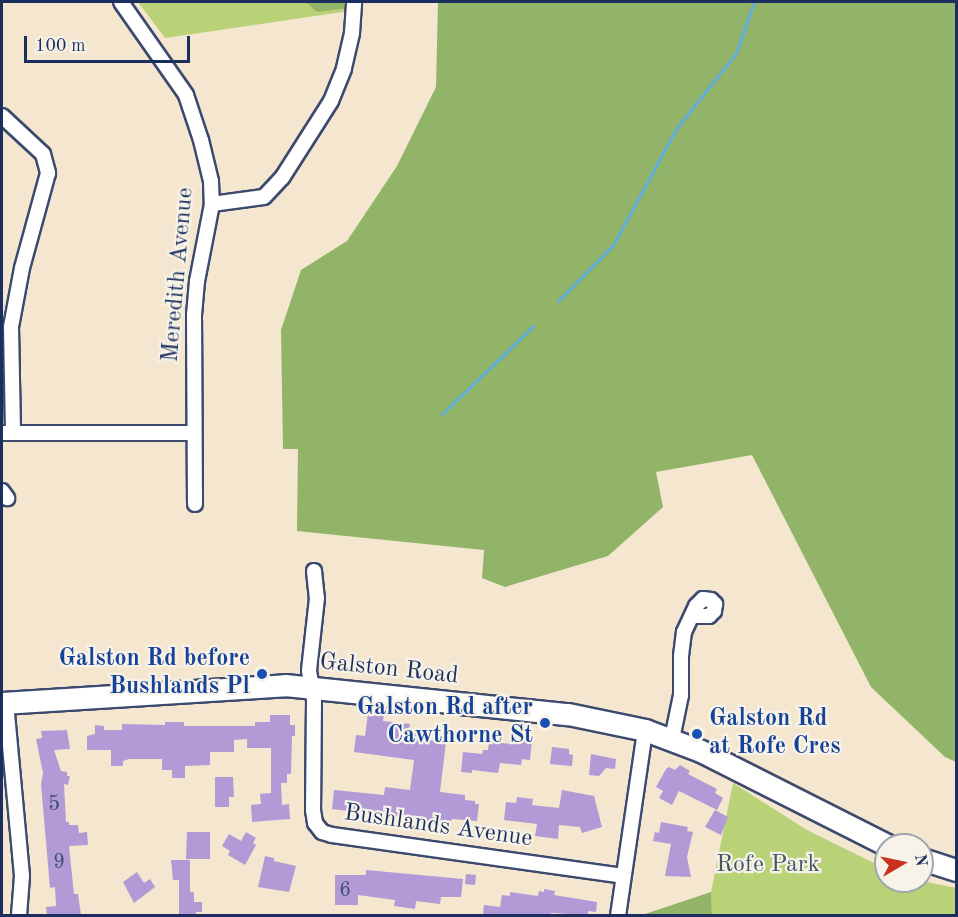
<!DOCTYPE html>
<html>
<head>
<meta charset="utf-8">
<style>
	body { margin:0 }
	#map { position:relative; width:958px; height:917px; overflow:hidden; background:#f4e6cf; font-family:"Old Standard TT",serif }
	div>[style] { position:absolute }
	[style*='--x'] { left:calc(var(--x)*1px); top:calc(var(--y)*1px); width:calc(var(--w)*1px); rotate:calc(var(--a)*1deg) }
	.green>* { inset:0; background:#b9d277 }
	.forest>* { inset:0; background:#92b468 }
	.stream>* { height:3px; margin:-1.5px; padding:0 1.5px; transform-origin:1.5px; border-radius:1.5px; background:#62aedb }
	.building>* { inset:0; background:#b19ad5 }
	.roads { filter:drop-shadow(2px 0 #3c4a6f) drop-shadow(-2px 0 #3c4a6f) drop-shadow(0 2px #3c4a6f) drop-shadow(0 -2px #3c4a6f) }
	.street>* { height:14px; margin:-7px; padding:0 7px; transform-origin:7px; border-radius:7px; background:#fff }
	.primary>* { height:21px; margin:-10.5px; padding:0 10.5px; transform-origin:10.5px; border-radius:10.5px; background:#fff }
	.dots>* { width:16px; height:16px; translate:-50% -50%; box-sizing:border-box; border:3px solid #f7f3e8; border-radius:50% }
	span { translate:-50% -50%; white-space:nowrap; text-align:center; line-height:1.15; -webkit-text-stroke:4.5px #f7f3e8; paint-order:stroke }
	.number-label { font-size:21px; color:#404a7c }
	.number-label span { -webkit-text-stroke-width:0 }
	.street-label { font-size:24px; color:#1b2f5e }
	.transit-label { font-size:24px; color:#164399; font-weight:700 }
	.right { translate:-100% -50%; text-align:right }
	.left { translate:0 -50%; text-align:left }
	.park-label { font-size:24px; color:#425864 }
	.frame { position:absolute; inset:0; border:3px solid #1b2f5e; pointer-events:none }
	.north { position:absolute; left:874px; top:833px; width:60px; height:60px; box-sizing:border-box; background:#f7f3e8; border:2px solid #9fa5b1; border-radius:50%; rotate:81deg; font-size:16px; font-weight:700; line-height:24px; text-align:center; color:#1b2f5e }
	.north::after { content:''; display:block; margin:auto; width:21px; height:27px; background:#c8321e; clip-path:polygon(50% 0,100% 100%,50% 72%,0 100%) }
	.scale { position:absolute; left:24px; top:36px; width:166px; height:27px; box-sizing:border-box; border:3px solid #1b2f5e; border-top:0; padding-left:8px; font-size:18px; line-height:21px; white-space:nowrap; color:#1b2f5e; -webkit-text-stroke:4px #f7f3e8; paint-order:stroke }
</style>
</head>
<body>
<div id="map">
	<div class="green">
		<i style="clip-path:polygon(138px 2px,348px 2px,349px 11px,165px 38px)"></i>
		<i style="clip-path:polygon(733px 783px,807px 830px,886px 869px,886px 881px,922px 881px,956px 888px,956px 915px,712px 916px,711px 892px)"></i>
	</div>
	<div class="forest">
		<i style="clip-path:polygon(306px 2px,348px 2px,349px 8px,317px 12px)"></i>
		<i style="clip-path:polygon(438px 2px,956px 2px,956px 762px,945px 757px,871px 687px,752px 455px,656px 472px,663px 507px,608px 556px,505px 587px,482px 578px,484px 550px,297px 531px,298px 449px,283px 449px,281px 330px,301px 270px,347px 241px,397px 166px,436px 87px)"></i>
		<i style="clip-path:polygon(711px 892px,712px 915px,642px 915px)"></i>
	</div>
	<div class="stream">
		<i style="--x:558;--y:301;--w:78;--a:-45.5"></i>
		<i style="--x:613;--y:245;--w:132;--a:-61.5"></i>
		<i style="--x:676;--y:129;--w:97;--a:-51.7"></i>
		<i style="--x:736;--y:53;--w:54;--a:-70.6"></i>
		<i style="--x:442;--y:414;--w:127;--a:-44"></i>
	</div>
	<div class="building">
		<i style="clip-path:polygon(368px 713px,384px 715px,383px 721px,410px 724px,409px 731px,428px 733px,427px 740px,446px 742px,440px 792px,465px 795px,465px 800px,475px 801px,475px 804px,479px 804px,477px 821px,452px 819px,451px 822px,436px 820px,435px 823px,423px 822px,424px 817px,400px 814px,400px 817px,332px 809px,334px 790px,384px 795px,385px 787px,410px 790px,414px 760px,354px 752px,356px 735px,365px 736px)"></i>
		<i style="clip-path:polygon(270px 715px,290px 715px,290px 725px,295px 725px,295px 736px,292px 736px,291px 774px,287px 774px,287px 783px,281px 783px,282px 805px,289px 804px,290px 819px,252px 822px,251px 805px,261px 804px,260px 794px,271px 793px,271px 748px,247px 748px,247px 739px,234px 740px,234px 752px,210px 752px,210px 765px,185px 766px,185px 778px,172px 778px,172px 770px,162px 770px,162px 759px,129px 759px,123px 761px,123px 766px,111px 766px,111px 750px,87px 750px,87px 736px,95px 734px,95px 725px,104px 726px,104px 730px,122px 730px,122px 724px,165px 725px,165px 722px,184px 722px,184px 726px,255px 726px,255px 722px,270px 722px)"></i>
		<i style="clip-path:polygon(67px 730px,70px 749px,54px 750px,61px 771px,67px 772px,67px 776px,70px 776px,68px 785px,64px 784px,66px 822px,69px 822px,69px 825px,78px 825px,79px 833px,87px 832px,88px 845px,69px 846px,74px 894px,78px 894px,81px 915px,47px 915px,46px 907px,56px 906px,55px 887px,50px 888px,41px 784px,43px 773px,36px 739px,42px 738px,41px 731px)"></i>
		<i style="clip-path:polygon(523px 740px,532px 740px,530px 760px,522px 759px,521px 765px,500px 763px,498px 773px,472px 770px,472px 773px,461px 772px,463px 752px,482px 754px,483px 750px,488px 750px,489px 742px,513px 744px,513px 742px,523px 743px)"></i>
		<i style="clip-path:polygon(552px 747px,569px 749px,569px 754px,573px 755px,572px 766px,550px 764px)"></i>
		<i style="clip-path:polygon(591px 754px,616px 759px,615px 769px,606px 768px,599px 776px,589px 775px)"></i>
		<i style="clip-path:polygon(680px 765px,690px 771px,688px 774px,717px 789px,715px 793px,723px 798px,717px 810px,679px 791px,672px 805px,659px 798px,663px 791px,656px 787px,666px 769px,669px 767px,675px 770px)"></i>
		<i style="clip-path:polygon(215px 777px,233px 777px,234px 797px,229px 797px,229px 807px,215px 807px)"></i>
		<i style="clip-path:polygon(562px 790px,594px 796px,602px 827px,582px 833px,580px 827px,559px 825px,558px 839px,535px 836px,537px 824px,504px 820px,506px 802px,516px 803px,517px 797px,533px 799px,532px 805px,559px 808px)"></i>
		<i style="clip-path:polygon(715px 810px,728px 817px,721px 835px,705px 827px)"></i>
		<i style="clip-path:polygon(661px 822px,688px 827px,687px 831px,693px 832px,687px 857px,691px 877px,665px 876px,671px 844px,653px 841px,655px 832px,659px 833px)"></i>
		<i style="clip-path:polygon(187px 832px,210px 832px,210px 859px,186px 859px)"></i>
		<i style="clip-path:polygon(246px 832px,256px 838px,253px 843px,256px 845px,245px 865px,228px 855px,230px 851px,222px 846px,229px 834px,241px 841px)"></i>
		<i style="clip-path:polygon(265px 856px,274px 858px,274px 861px,296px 866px,289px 892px,258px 887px)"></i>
		<i style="clip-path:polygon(171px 860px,190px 860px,190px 892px,194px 892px,194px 902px,202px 902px,202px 912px,196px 912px,196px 915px,179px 915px,179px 880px,173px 880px)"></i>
		<i style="clip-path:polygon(366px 870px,463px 879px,461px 897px,441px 897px,440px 904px,416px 901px,415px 909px,394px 906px,395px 900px,358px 895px,358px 905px,335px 905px,335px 875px,366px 875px)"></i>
		<i style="clip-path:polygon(137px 872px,144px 883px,150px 879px,155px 887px,134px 903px,123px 882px)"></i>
		<i style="clip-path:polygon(466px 874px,476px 875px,475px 885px,465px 884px)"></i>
		<i style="clip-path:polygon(544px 889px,555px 891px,554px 895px,597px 902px,596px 912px,588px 911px,588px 915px,551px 913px,551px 915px,483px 915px,484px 905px,500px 907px,502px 895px,510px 896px,510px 892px,538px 896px,539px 891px,544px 892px)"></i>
	</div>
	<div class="roads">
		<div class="street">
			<i style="--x:121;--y:2;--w:113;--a:55"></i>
			<i style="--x:186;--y:95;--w:47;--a:71.6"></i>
			<i style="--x:201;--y:140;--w:42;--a:76.3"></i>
			<i style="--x:211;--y:181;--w:23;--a:88"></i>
			<i style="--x:212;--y:204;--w:78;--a:101"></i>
			<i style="--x:197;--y:281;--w:33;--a:95"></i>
			<i style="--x:194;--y:314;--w:190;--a:89.7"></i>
			<i style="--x:2;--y:116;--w:56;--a:42.8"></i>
			<i style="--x:43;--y:154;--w:20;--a:75"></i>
			<i style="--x:48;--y:173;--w:98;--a:105.3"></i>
			<i style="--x:22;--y:268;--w:60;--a:100.6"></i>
			<i style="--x:11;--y:327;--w:105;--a:88.9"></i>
			<i style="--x:212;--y:204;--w:52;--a:-7.7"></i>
			<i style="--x:264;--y:197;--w:26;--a:-47"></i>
			<i style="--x:282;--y:178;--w:91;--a:-57.5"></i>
			<i style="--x:331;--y:101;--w:35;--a:-68"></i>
			<i style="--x:344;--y:68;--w:36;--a:-77"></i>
			<i style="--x:352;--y:33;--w:31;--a:-86"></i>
			<i style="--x:2;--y:433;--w:191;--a:0"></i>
			<i style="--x:2;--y:491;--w:9;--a:54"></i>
			<i style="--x:314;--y:571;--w:27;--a:84"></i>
			<i style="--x:317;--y:598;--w:73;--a:96.3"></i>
			<i style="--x:309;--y:671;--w:29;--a:80"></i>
			<i style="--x:314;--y:700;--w:110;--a:90.5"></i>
			<i style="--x:313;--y:810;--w:13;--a:81"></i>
			<i style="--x:315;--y:823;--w:11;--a:52"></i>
			<i style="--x:322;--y:832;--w:10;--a:17"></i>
			<i style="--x:332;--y:835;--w:294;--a:8"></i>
			<i style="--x:6;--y:703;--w:174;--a:84.7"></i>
			<i style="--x:22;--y:876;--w:40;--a:94.3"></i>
			<i style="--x:672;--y:739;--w:45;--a:-78.4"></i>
			<i style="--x:681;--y:695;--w:39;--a:-90"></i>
			<i style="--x:681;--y:656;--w:24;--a:-83"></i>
			<i style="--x:684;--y:632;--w:29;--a:-65"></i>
			<i style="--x:696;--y:606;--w:10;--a:-45"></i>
			<i style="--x:703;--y:599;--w:8;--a:7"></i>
			<i style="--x:711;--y:600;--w:6;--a:45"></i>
			<i style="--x:715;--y:604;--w:7;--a:98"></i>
			<i style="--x:714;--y:611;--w:7;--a:135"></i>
			<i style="--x:709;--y:616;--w:16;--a:180"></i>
			<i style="--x:618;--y:916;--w:188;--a:-81.7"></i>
		</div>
		<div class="primary">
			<i style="--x:2;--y:703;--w:284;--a:-3.6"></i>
			<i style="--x:285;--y:685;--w:284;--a:5.9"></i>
			<i style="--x:568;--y:714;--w:79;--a:11.7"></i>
			<i style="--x:645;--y:730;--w:60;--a:20.6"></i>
			<i style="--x:701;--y:751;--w:208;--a:26.8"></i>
			<i style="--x:922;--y:859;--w:36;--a:18"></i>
		</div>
	</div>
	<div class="dots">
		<i style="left:262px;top:674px;background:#1a4fb4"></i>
		<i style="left:545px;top:723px;background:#1a4fb4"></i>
		<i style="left:697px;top:734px;background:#1a4fb4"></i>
	</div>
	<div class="number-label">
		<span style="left:54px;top:805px">5</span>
		<span style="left:59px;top:863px">9</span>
		<span style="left:345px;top:891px">6</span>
	</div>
	<div class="street-label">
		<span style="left:179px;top:275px;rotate:-85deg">Meredith Avenue</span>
		<span style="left:389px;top:670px;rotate:6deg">Galston Road</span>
		<span style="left:438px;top:827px;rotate:8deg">Bushlands Avenue</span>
	</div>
	<div class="transit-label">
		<span class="right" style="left:250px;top:674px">Galston Rd before<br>Bushlands Pl</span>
		<span class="right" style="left:533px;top:723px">Galston Rd after<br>Cawthorne St</span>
		<span class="left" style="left:709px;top:734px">Galston Rd<br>at Rofe Cres</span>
	</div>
	<div class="park-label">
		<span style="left:768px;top:866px">Rofe Park</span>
	</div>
	<div class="frame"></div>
	<div class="north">N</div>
	<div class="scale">100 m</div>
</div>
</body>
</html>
